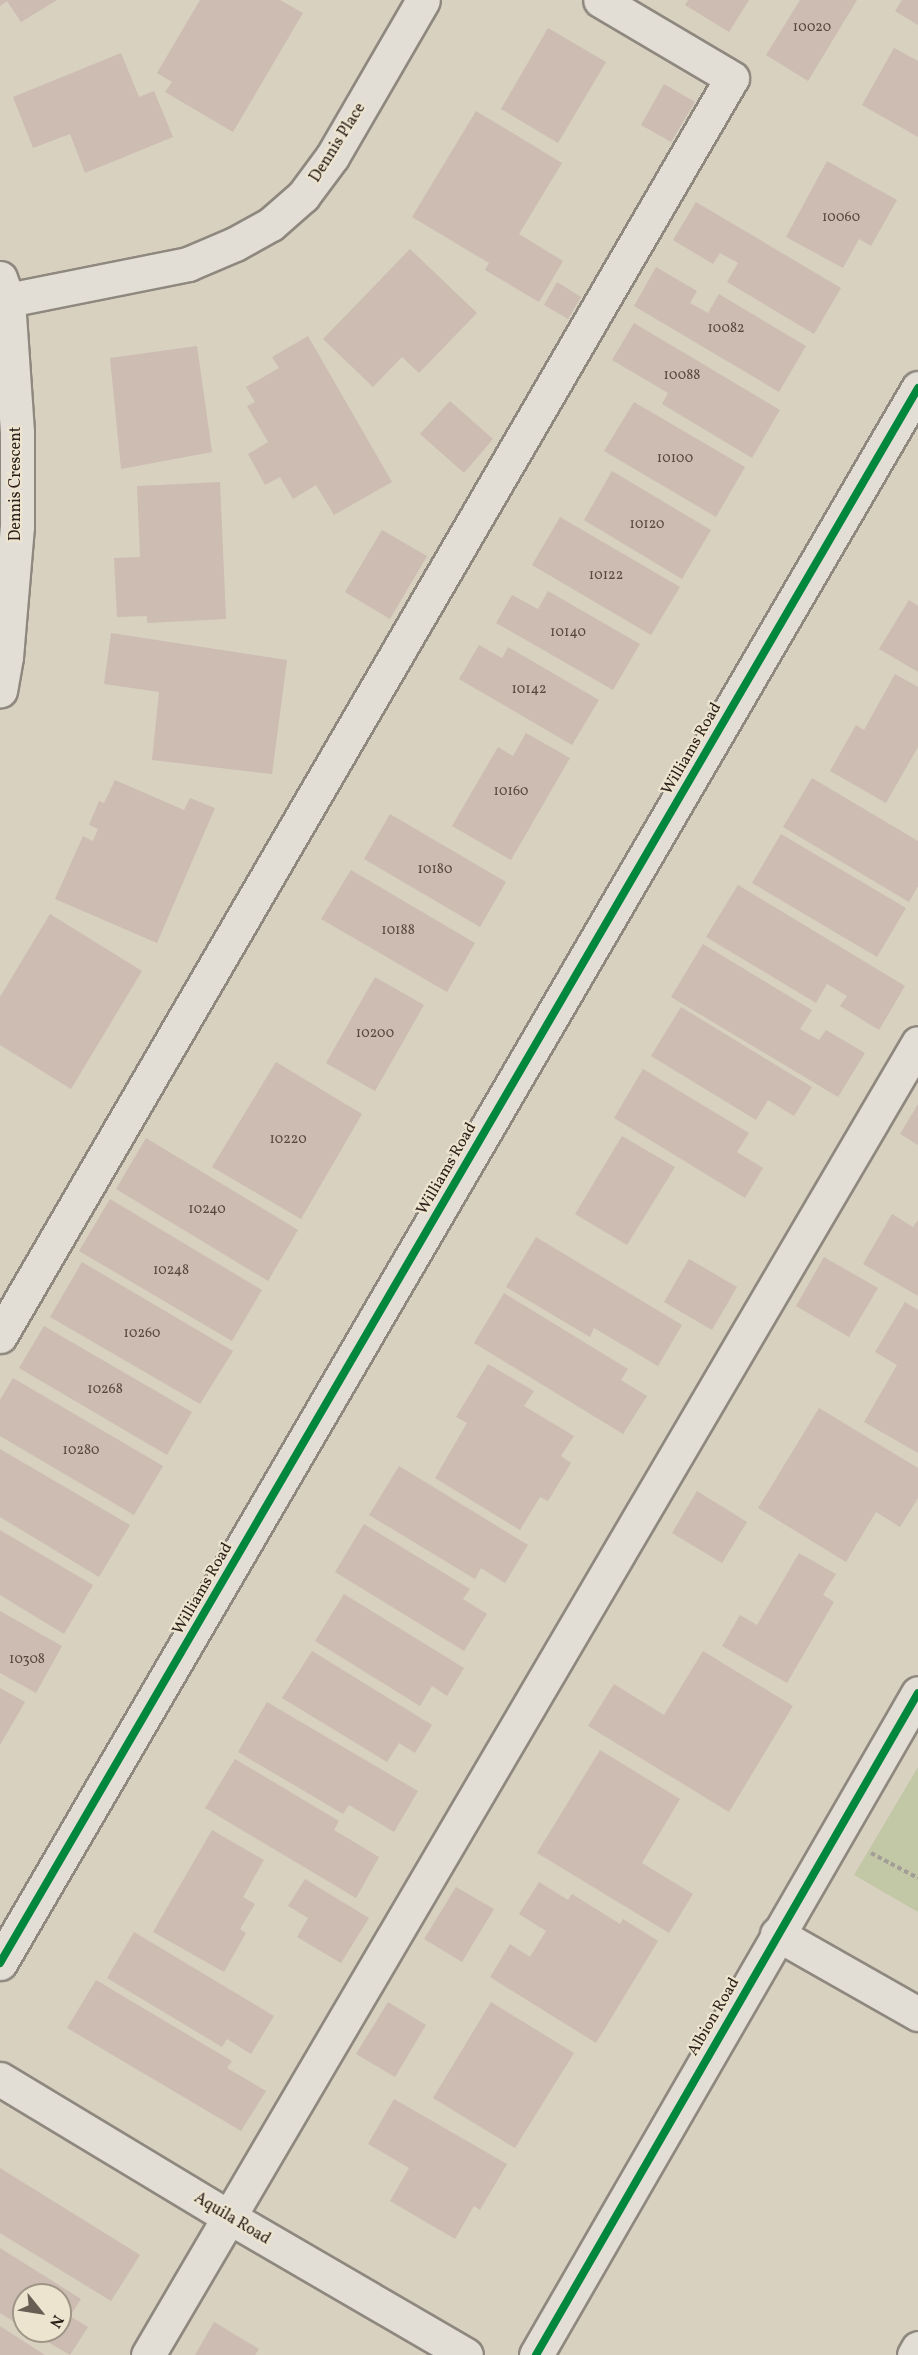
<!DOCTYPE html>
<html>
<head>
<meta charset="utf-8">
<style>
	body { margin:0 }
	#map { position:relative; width:918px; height:2355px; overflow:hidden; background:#d8d1c0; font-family:Vollkorn,serif }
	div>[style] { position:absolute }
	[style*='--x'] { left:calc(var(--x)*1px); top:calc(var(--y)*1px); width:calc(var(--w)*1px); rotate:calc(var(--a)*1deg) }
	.green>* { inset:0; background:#c2c7a6 }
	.building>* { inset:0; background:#ccbcb1 }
	.path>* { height:4px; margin-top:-2px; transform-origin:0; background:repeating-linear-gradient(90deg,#a29d96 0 4.5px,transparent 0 7.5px) }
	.roads { filter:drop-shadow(2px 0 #8e887f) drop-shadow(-2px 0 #8e887f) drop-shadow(0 2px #8e887f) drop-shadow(0 -2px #8e887f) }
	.minor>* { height:33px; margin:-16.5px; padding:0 16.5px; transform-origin:16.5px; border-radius:16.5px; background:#e2ded5 }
	.cycleway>* { height:8px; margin:-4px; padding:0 4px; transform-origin:4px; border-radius:4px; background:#00873e }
	span { translate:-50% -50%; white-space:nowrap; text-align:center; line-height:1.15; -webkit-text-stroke:4.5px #ede4d0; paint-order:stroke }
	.number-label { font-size:14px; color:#564840 }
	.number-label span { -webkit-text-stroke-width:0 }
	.street-label { font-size:16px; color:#2d201a }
	.north { position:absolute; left:12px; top:2283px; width:60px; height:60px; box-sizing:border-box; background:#ede4d0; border:2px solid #a09687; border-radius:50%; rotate:120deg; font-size:16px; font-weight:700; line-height:24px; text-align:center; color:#2d201a }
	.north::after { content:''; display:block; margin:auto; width:21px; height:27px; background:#695e54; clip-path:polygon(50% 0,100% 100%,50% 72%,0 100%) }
</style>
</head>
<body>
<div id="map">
	<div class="green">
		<i style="clip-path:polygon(918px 1767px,918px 1912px,854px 1875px)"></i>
	</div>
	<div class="building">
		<i style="clip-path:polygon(0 0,57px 0,21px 22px,7px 1px,0 6px)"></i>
		<i style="clip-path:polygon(200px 0,280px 0,303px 13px,233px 132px,165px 92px,172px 82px,157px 73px)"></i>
		<i style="clip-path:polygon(688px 0,749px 0,729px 32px,685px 5px)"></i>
		<i style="clip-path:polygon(800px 0,857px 0,808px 81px,766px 55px)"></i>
		<i style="clip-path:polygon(902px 0,918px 0,918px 25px,895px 11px)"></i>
		<i style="clip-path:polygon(548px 28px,606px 62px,558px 143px,501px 109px)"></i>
		<i style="clip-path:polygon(894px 48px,918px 61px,918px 137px,862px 105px)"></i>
		<i style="clip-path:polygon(121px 53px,139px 97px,154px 91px,173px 137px,85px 173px,70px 134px,33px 148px,13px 97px)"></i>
		<i style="clip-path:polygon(664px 84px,695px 102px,671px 142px,641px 125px)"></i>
		<i style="clip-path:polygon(476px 111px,562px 163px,519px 234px,563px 261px,539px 302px,485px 270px,489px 263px,412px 217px)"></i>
		<i style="clip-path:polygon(827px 161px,897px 200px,871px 246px,859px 239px,843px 268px,786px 237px)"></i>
		<i style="clip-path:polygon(696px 202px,841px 288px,814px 334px,727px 282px,738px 263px,720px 253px,713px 264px,673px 240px)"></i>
		<i style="clip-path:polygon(410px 249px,477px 313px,419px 373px,402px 357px,373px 387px,323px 339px)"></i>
		<i style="clip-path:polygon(656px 267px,697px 291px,690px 303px,708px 313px,719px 294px,806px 346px,779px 392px,634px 306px)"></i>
		<i style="clip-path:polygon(557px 282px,581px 297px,568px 319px,544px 305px)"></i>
		<i style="clip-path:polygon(634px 323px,780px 410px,752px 458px,662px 404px,668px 393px,612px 360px)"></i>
		<i style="clip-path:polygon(308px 336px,392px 482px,334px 515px,316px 485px,293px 499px,280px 477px,265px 485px,248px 454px,268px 442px,247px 406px,255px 402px,246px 387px,279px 368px,272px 357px)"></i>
		<i style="clip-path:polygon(197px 346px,212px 452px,121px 469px,110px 358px)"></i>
		<i style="clip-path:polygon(450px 401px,493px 439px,464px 473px,420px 434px)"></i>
		<i style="clip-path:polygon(634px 402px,745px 467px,716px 517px,604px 451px)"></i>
		<i style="clip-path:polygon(612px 471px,711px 530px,682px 579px,584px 520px)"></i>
		<i style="clip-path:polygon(220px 482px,226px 619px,147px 623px,147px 616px,117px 617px,114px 558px,140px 557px,137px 486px)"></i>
		<i style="clip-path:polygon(560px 517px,680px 587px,651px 635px,532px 565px)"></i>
		<i style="clip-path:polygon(382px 530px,427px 556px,390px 619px,345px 592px)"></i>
		<i style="clip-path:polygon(548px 591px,640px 644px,613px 690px,496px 623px,512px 595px,538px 609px)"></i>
		<i style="clip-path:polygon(909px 600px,918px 606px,918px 672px,879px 649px)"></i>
		<i style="clip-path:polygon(111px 633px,287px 660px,272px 774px,152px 760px,159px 692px,104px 684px)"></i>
		<i style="clip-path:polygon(479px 645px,502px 658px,508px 647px,599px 700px,572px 745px,459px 679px)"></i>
		<i style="clip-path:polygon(895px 674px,918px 687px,918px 747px,886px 803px,830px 771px,856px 725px,864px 730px)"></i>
		<i style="clip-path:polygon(526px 733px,570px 758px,511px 860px,452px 826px,498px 747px,513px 756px)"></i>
		<i style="clip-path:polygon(812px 778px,918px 841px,918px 886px,909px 902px,783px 827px)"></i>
		<i style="clip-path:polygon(115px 780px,184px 810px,190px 798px,215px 808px,157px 943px,55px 899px,83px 836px,93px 841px,98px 829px,89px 825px,99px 801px,104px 803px)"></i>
		<i style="clip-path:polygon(390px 814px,506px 882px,480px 927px,364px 859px)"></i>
		<i style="clip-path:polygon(781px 834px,906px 908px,877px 957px,752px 883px)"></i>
		<i style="clip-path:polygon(351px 870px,475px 943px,447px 992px,321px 919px)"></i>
		<i style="clip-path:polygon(738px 885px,905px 986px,879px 1030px,840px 1006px,847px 996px,827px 984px,816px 1003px,706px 937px)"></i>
		<i style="clip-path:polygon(50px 914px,142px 971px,71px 1089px,0 1045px,0 997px)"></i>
		<i style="clip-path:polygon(703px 944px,812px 1010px,800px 1029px,819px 1040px,826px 1030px,865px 1053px,838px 1097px,671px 997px)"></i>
		<i style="clip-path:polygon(375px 977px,424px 1005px,375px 1091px,326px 1063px)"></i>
		<i style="clip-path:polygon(681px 1007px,812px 1087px,794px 1116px,768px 1100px,756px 1120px,651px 1056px)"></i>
		<i style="clip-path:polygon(276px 1062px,362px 1114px,301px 1219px,212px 1167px)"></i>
		<i style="clip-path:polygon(643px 1069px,749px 1133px,737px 1152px,763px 1168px,745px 1198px,614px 1118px)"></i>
		<i style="clip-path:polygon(918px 1104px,918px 1145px,900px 1134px)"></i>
		<i style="clip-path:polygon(622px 1136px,675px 1167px,627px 1245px,575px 1214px)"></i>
		<i style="clip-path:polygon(146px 1138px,298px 1230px,268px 1281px,116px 1189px)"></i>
		<i style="clip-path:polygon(110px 1199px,262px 1290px,232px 1341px,79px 1251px)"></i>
		<i style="clip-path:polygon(892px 1214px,913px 1227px,918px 1220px,918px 1296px,863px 1264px)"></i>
		<i style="clip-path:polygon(536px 1237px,682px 1325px,658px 1366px,594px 1328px,590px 1337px,506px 1287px)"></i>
		<i style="clip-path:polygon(824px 1257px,878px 1288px,849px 1337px,796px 1306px)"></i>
		<i style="clip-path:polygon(689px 1259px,737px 1287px,712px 1330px,664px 1302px)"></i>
		<i style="clip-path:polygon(82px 1262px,233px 1351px,200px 1404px,50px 1317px)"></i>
		<i style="clip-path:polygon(504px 1293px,628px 1369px,621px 1380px,647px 1396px,623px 1434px,474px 1343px)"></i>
		<i style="clip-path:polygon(905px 1302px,918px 1310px,918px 1453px,864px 1422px,897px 1365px,875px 1352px)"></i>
		<i style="clip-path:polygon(44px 1326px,192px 1412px,167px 1455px,19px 1368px)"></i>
		<i style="clip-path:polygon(488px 1364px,534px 1391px,524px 1406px,574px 1436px,561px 1456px,571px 1463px,548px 1501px,540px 1497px,520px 1530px,435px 1478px,467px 1423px,456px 1417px)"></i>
		<i style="clip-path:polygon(13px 1378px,163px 1466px,134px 1515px,0 1436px,0 1400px)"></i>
		<i style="clip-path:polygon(819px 1408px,918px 1468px,918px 1498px,900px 1527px,876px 1512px,846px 1562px,758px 1508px)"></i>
		<i style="clip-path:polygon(0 1449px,130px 1525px,99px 1577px,0 1517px)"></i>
		<i style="clip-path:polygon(399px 1466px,528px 1545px,505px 1583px,481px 1568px,475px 1579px,369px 1515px)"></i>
		<i style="clip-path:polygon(697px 1491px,747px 1522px,722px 1563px,672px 1533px)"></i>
		<i style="clip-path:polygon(364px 1524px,470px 1589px,463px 1599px,487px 1614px,464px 1651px,335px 1572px)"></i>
		<i style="clip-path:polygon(0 1530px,93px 1585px,64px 1634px,0 1595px)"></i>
		<i style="clip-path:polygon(799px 1553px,836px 1574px,823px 1595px,834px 1602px,787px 1683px,722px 1646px,740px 1615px,757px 1625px)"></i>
		<i style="clip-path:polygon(344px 1594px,464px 1668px,447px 1696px,432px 1686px,420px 1706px,315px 1641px)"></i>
		<i style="clip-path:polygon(0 1611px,62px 1646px,36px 1693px,0 1673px)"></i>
		<i style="clip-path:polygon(312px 1651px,432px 1725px,415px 1753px,399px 1743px,387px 1762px,282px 1698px)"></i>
		<i style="clip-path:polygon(703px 1651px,793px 1706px,729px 1812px,588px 1726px,614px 1684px,664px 1715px)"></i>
		<i style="clip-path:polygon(0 1688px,25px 1702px,0 1745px)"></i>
		<i style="clip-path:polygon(267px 1702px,418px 1791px,394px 1832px,349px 1805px,343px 1814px,238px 1752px)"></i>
		<i style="clip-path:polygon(600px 1750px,680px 1799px,642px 1863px,693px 1894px,669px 1933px,537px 1853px)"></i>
		<i style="clip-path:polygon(235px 1759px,339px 1821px,334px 1830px,379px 1857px,356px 1898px,205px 1808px)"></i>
		<i style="clip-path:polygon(212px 1830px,264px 1860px,243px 1897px,255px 1904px,240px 1929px,246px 1933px,224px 1972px,153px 1932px)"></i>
		<i style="clip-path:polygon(305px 1879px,369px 1918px,341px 1963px,297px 1937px,308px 1918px,288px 1906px)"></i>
		<i style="clip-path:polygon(539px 1882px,568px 1900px,572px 1894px,620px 1924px,623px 1919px,658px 1941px,596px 2043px,490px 1977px,510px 1944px,530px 1957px,546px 1931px,519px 1914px)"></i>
		<i style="clip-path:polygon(456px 1887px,494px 1909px,462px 1962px,424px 1939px)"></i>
		<i style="clip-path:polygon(134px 1932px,274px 2016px,251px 2054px,227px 2039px,222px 2047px,107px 1978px)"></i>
		<i style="clip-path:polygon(96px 1980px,232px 2061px,227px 2068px,266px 2091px,241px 2131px,67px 2028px)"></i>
		<i style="clip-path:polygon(388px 2002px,426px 2025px,395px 2077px,356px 2054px)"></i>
		<i style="clip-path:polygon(491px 2002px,574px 2053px,515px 2148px,433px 2098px)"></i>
		<i style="clip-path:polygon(394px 2099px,507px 2164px,480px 2210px,474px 2206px,455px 2239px,390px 2201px,409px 2168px,368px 2144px)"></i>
		<i style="clip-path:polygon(0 2168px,140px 2255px,111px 2301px,0 2233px)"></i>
		<i style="clip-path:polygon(0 2248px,81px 2299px,70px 2316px,88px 2327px,70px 2355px,29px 2331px,60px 2331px,60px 2295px,24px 2295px,24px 2328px,0 2313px)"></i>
		<i style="clip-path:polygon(214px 2322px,259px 2349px,255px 2355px,195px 2355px)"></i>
		<i style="clip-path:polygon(0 2326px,45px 2355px,0 2355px)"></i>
	</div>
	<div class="path">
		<i style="--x:871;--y:1853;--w:53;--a:28"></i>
	</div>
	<div class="roads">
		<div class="minor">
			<i style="--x:0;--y:278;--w:23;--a:70"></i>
			<i style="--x:8;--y:300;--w:133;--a:86.1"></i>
			<i style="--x:17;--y:433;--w:93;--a:90"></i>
			<i style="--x:17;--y:526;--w:131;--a:94.8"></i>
			<i style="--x:6;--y:657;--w:34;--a:100"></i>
			<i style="--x:8;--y:300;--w:184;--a:-11.3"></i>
			<i style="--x:188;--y:264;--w:51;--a:-23.1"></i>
			<i style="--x:235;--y:244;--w:41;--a:-29.1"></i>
			<i style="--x:271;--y:224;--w:43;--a:-41.2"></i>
			<i style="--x:303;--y:196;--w:49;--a:-53.4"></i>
			<i style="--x:332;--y:157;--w:181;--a:-59.9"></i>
			<i style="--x:0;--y:1336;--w:1455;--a:-59.81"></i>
			<i style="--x:732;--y:78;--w:153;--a:-149.4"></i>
			<i style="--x:777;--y:1934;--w:162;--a:29.6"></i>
			<i style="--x:0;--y:1963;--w:1823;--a:-59.76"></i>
			<i style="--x:0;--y:2079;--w:267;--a:31.1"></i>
			<i style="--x:229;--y:2217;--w:274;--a:30.2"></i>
			<i style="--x:148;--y:2355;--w:1521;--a:-59.59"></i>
			<i style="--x:536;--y:2355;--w:764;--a:-60.01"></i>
			<i style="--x:914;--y:2355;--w:8;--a:-60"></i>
		</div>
	</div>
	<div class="cycleway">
		<i style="--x:0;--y:1963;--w:1823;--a:-59.76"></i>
		<i style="--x:536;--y:2355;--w:764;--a:-60.01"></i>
	</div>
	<div class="number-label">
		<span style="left:812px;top:28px">10020</span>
		<span style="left:841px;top:218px">10060</span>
		<span style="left:726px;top:329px">10082</span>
		<span style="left:682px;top:376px">10088</span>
		<span style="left:675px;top:459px">10100</span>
		<span style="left:647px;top:525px">10120</span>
		<span style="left:606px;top:576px">10122</span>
		<span style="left:568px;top:633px">10140</span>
		<span style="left:529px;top:690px">10142</span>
		<span style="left:511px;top:792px">10160</span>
		<span style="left:435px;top:870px">10180</span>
		<span style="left:398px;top:931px">10188</span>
		<span style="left:375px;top:1034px">10200</span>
		<span style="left:288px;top:1140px">10220</span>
		<span style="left:207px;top:1210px">10240</span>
		<span style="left:171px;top:1271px">10248</span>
		<span style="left:142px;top:1334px">10260</span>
		<span style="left:105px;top:1390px">10268</span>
		<span style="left:81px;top:1451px">10280</span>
		<span style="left:27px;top:1660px">10308</span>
	</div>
	<div class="street-label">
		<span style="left:338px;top:143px;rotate:-58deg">Dennis Place</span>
		<span style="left:16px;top:484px;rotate:-90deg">Dennis Crescent</span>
		<span style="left:692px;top:749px;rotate:-60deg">Williams Road</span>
		<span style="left:447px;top:1169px;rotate:-60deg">Williams Road</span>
		<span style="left:203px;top:1589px;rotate:-60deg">Williams Road</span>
		<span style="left:714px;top:2017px;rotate:-60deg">Albion Road</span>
		<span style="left:232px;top:2219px;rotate:31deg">Aquila Road</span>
	</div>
	<div class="north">N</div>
</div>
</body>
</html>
